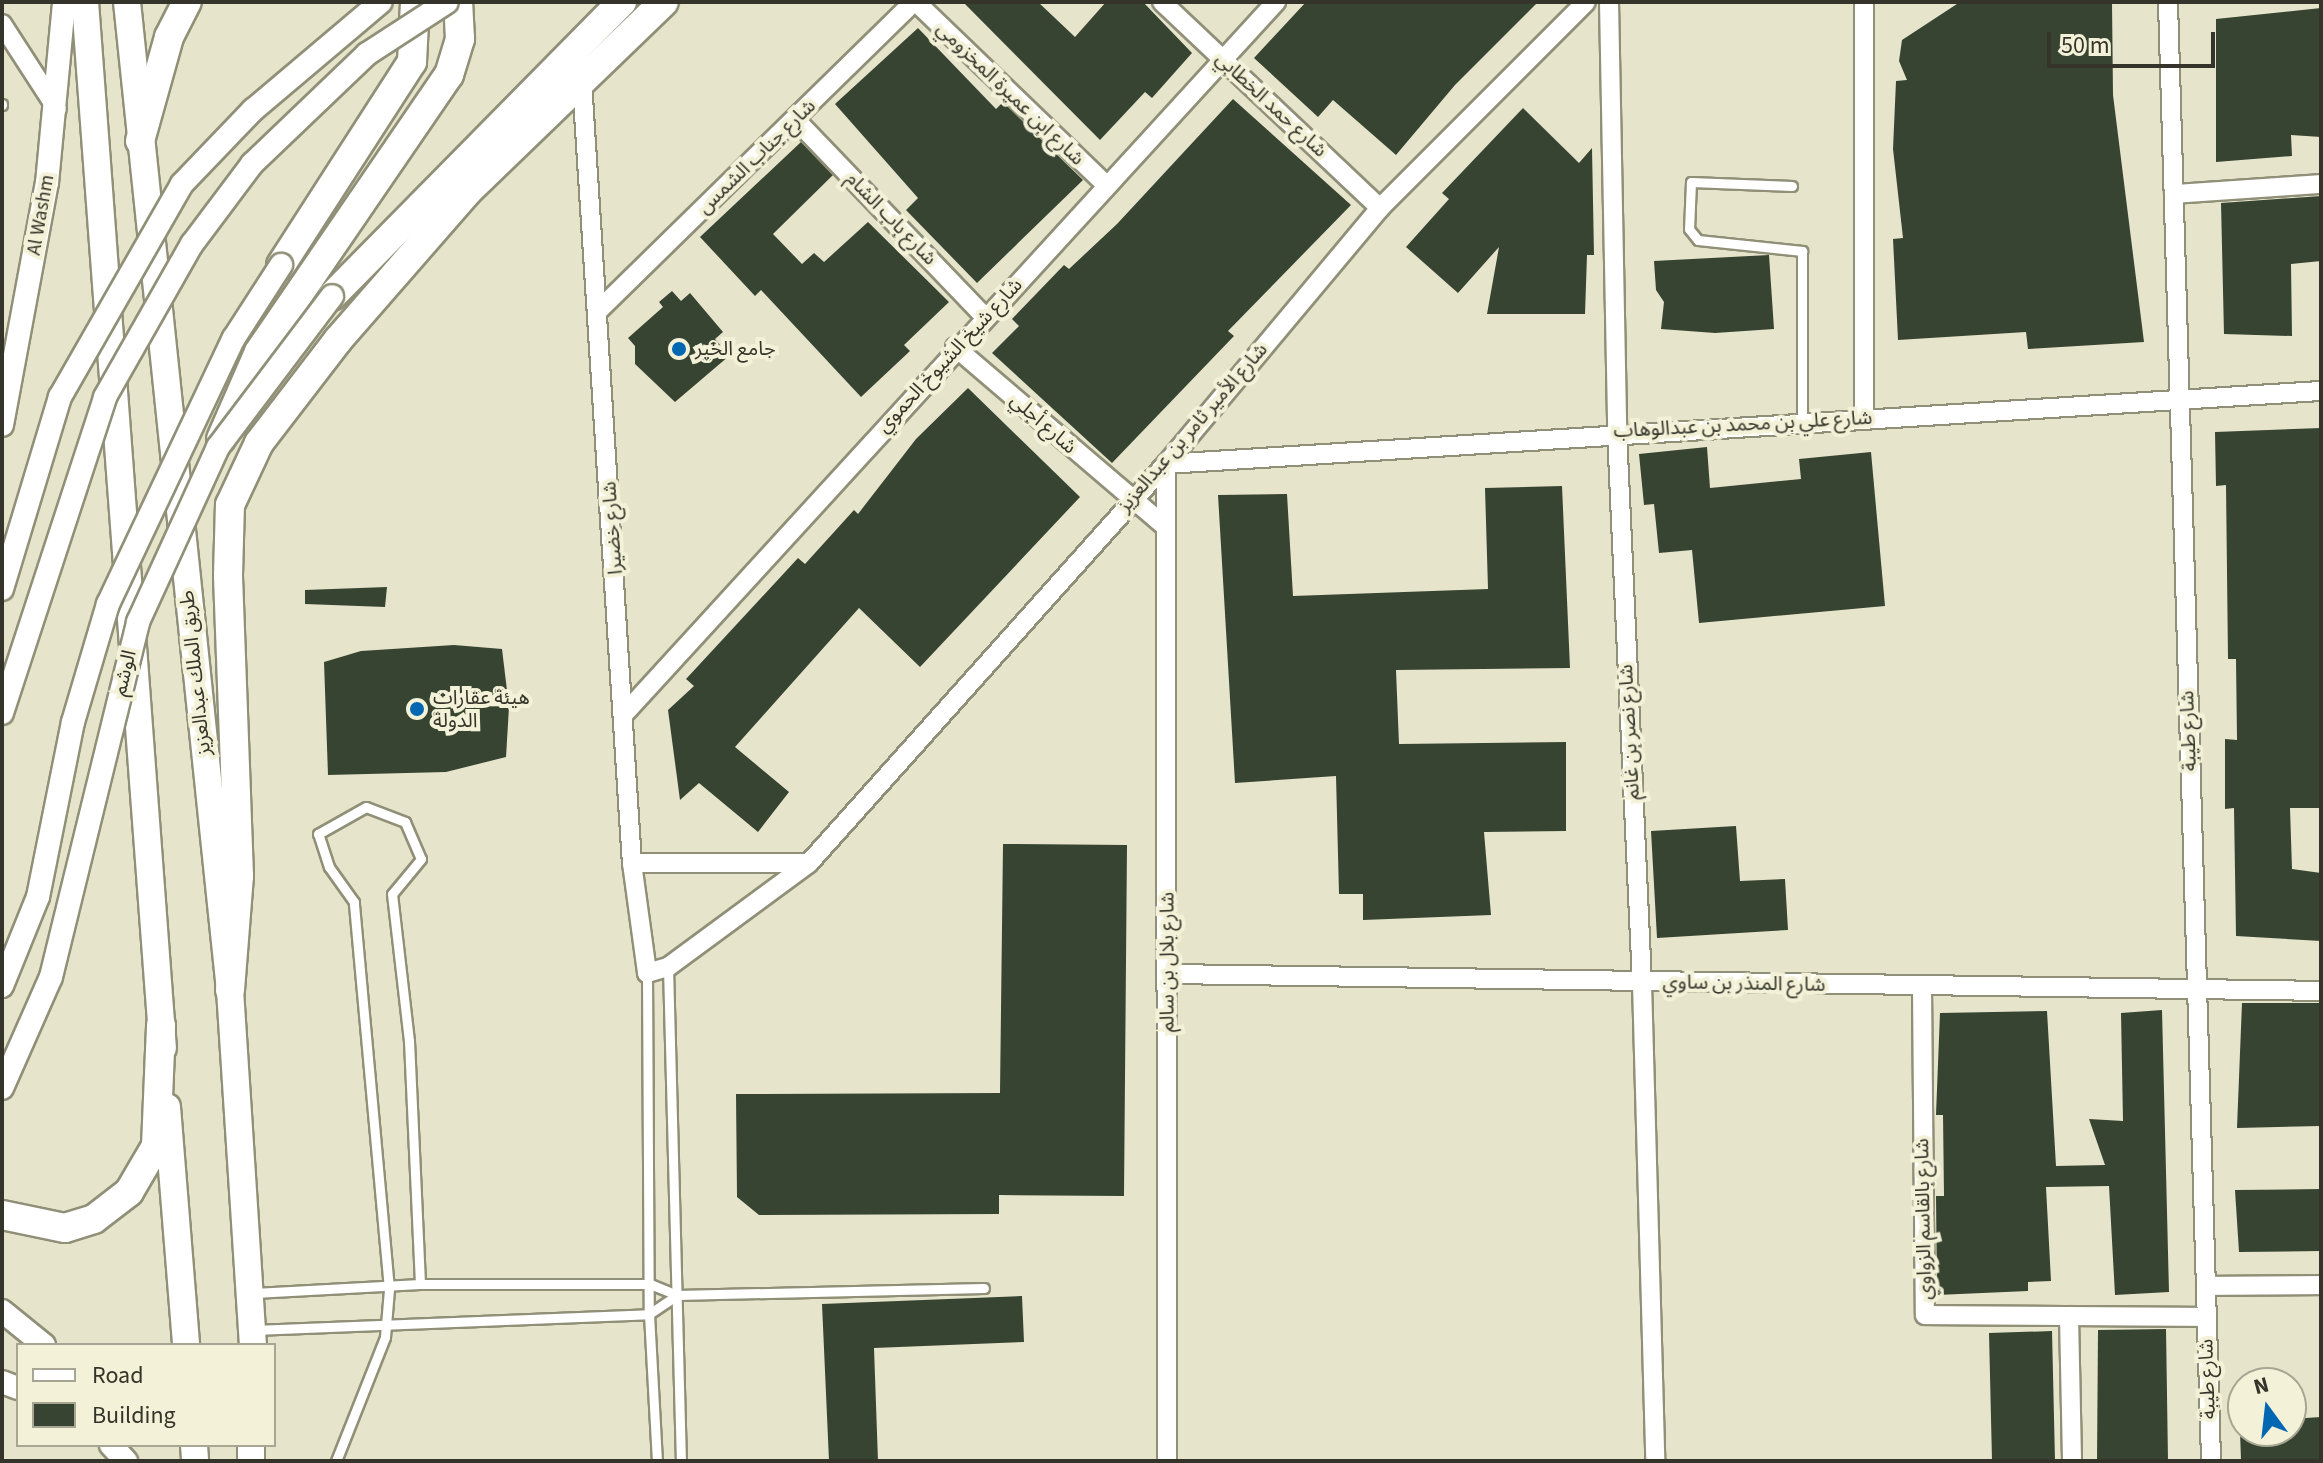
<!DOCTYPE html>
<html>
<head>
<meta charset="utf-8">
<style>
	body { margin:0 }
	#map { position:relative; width:2323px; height:1463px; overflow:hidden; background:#e6e5cb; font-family:"Source Sans 3","Noto Sans Arabic",sans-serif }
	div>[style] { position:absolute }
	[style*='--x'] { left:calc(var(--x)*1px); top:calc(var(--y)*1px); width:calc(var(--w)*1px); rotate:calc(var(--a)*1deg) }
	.building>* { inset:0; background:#384432 }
	.roads { filter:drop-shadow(2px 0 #908f77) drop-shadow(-2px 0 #908f77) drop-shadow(0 2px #908f77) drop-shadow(0 -2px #908f77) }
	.service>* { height:9px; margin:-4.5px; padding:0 4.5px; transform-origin:4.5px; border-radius:4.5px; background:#fff }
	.minor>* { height:18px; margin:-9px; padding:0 9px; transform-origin:9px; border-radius:9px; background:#fff }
	.tertiary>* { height:22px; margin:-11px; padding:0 11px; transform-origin:11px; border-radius:11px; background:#fff }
	.secondary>* { height:26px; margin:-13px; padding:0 13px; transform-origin:13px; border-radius:13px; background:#fff }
	.primary>* { height:28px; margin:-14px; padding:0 14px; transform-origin:14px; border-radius:14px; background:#fff }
	.bridges { filter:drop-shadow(2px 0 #908f77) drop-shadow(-2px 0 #908f77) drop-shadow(0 2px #908f77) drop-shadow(0 -2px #908f77) }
	.tertiary-bridge>* { height:22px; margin:-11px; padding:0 11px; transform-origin:11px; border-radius:11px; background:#fff }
	.dots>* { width:22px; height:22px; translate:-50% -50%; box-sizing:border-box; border:4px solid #f3f2d8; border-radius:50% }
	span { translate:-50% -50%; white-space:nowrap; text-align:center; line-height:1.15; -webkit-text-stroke:8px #f3f2d8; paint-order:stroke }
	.street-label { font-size:20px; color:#34342a }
	.poi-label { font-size:20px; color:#34342a }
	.left { translate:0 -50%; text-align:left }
	.frame { position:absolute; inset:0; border:4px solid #34342a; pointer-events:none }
	.legend { position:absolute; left:16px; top:1343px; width:260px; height:104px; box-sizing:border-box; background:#f3f2d8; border:2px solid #a7a692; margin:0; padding:10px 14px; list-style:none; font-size:24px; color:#34342a }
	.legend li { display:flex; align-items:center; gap:16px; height:40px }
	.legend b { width:40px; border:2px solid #a7a692 }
	.north { position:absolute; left:2227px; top:1367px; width:80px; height:80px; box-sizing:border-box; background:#f3f2d8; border:2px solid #a7a692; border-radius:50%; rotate:345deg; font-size:22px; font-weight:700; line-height:32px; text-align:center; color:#34342a }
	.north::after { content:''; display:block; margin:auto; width:28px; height:36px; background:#0167b3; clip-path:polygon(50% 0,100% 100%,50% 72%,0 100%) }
	.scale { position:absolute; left:2047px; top:32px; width:168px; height:36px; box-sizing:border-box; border:4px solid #34342a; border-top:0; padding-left:10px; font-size:24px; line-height:28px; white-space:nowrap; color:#34342a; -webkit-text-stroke:6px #f3f2d8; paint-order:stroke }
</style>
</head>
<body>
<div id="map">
	<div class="building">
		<i style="clip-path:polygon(963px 2px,1038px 2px,1075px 37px,1106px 2px,1143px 2px,1192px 53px,1152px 98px,1145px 92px,1100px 140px)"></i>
		<i style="clip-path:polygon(1306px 2px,1538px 2px,1455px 85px,1396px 155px,1333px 100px,1318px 117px,1254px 58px)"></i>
		<i style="clip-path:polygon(1960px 2px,2112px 2px,2113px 95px,2144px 342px,2028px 349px,2026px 332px,1898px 340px,1893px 239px,1903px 238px,1893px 149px,1896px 81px,1907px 80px,1899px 61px,1902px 40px)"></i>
		<i style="clip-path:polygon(2321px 8px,2321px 137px,2291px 135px,2292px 156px,2216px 162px,2216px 19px)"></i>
		<i style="clip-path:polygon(918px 28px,996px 109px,1003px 102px,1083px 180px,977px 283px,906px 210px,918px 198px,835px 104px)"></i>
		<i style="clip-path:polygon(1233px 99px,1351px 205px,1228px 331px,1234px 336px,1112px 463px,992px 353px,1019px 326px,1012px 319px,1064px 265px,1069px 269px,1117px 224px)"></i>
		<i style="clip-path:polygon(1523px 108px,1579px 163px,1592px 148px,1594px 255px,1587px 255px,1585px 314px,1487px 314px,1499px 247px,1458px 293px,1406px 247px,1449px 199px,1442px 193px)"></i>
		<i style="clip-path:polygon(801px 142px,833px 175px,773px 234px,802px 264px,814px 253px,824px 262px,868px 222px,949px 302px,904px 345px,910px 351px,861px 397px,761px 290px,755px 296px,700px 237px)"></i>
		<i style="clip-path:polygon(2321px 196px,2321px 261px,2291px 264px,2292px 336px,2224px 334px,2221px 203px)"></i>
		<i style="clip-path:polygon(1769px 255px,1774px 329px,1715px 333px,1661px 329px,1664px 302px,1656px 290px,1654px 261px)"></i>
		<i style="clip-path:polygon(672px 291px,681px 301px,690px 293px,723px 332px,715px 339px,729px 356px,675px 402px,635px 364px,635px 346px,628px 338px,663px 307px,659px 302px)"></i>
		<i style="clip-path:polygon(968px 388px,1080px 497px,920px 667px,859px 608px,735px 747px,789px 792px,758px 832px,699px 783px,680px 800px,668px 710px,694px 686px,686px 679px,798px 558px,805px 564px,854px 510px,858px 514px,916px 439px)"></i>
		<i style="clip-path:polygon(2321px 428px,2321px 808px,2290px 808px,2292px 869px,2321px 873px,2321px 941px,2236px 936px,2234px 808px,2225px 809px,2225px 739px,2237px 740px,2236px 659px,2228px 659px,2226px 485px,2216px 486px,2215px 432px)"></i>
		<i style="clip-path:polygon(1707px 447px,1710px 488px,1801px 479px,1799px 459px,1871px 452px,1885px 606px,1699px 623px,1692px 550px,1659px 553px,1654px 504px,1644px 505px,1639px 454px)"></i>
		<i style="clip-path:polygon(1562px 486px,1570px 668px,1396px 670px,1399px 744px,1566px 742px,1566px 831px,1484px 832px,1491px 915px,1363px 920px,1363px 894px,1339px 894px,1336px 776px,1235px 783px,1218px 495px,1287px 494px,1293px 596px,1488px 589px,1485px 488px)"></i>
		<i style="clip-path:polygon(387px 587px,385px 607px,305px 604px,305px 590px)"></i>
		<i style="clip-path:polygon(454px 645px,502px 649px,509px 707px,506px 757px,446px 772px,328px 775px,324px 662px,361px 651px)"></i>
		<i style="clip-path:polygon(1736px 826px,1740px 881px,1785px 879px,1788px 930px,1657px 938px,1651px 831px)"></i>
		<i style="clip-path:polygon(1003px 844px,1127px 845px,1124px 1196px,999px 1195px,999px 1214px,759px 1215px,737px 1197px,736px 1094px,1000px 1093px)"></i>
		<i style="clip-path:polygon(2242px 1003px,2321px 1003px,2321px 1126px,2237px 1128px)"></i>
		<i style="clip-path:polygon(2162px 1010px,2169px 1292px,2115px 1295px,2109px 1186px,2046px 1187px,2051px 1281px,2028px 1282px,2028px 1291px,1937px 1295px,1936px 1196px,1944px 1196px,1943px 1115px,1936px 1115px,1940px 1013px,2047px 1011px,2056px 1166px,2105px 1165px,2089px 1119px,2123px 1121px,2121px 1013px)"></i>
		<i style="clip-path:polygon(2321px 1189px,2321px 1251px,2239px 1252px,2235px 1190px)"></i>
		<i style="clip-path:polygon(1022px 1296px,1024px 1342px,874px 1348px,878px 1461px,829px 1461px,822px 1304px)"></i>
		<i style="clip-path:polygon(2166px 1329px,2168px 1461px,2097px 1461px,2098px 1330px)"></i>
		<i style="clip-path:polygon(2052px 1331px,2055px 1461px,1992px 1461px,1989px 1333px)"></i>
		<i style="clip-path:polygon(2321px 1417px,2321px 1461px,2241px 1461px,2240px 1431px,2291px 1431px,2291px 1419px)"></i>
	</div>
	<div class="roads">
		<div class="service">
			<i style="--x:2;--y:104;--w:1;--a:90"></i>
			<i style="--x:1792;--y:186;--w:101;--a:-177.7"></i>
			<i style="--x:1691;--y:182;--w:47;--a:92.4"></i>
			<i style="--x:1689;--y:229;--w:14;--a:51"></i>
			<i style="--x:1698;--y:240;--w:105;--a:6"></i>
			<i style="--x:1802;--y:251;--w:170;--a:90"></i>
			<i style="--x:668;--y:967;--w:494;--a:88.5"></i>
			<i style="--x:647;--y:973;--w:341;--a:89.7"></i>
			<i style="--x:649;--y:1314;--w:147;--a:86.9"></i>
			<i style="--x:254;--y:1293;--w:166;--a:-3.1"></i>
			<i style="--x:420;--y:1284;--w:230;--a:0"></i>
			<i style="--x:650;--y:1284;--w:29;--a:22"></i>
			<i style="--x:677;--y:1295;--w:307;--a:-1.3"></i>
			<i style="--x:254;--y:1330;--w:395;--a:-2.3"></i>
			<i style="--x:649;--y:1314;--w:34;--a:-34"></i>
			<i style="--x:336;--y:1461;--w:133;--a:-68.4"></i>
			<i style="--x:385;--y:1337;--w:48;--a:-85.2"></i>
			<i style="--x:389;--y:1289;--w:389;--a:-95.2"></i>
			<i style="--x:354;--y:902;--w:43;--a:-125.5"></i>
			<i style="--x:329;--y:867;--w:35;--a:-108"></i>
			<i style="--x:318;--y:834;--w:55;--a:-29.4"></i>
			<i style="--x:366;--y:807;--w:42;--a:21"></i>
			<i style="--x:405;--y:822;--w:40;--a:66.6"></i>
			<i style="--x:421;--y:859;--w:45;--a:129.6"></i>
			<i style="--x:392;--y:894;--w:148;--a:83.4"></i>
			<i style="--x:409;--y:1041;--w:243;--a:87.4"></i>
		</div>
		<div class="minor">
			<i style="--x:916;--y:2;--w:264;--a:43.9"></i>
			<i style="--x:1162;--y:2;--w:300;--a:43.4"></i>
			<i style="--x:1609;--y:2;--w:430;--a:88.9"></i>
			<i style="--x:1617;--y:432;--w:552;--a:87.4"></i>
			<i style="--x:1642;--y:983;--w:478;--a:88.4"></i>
			<i style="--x:2168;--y:2;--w:1460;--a:88.31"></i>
			<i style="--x:2;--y:24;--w:101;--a:57.1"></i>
			<i style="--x:582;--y:82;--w:783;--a:86.34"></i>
			<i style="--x:632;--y:863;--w:111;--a:82.2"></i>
			<i style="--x:647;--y:973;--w:22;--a:-16"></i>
			<i style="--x:668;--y:967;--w:175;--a:-36.4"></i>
			<i style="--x:809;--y:863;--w:535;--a:-48.18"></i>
			<i style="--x:1166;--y:464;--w:334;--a:-50.1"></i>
			<i style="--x:1380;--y:208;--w:291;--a:-45"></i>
			<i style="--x:796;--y:120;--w:274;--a:46.2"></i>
			<i style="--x:2174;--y:194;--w:147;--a:-3.9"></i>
			<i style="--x:598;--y:311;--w:441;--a:-44.4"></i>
			<i style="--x:955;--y:347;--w:277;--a:40.5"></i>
			<i style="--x:1864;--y:417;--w:415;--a:-90"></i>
			<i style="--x:626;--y:712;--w:963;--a:-47.53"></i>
			<i style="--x:632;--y:863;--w:177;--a:0"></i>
			<i style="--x:1168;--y:974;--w:1153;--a:0.84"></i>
			<i style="--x:1922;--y:987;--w:328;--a:89.5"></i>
			<i style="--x:1925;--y:1315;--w:281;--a:0.4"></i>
			<i style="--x:2206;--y:1286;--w:115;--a:-0.5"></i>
			<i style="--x:2069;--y:1316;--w:145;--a:88.8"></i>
			<i style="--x:1167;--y:1461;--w:997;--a:-90.06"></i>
			<i style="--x:1166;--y:464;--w:1157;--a:-3.62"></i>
		</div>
		<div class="tertiary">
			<i style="--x:2;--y:425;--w:246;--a:-79.5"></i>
			<i style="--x:47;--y:183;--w:182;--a:-84.6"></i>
			<i style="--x:2;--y:1311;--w:54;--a:39"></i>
			<i style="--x:2;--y:1382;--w:17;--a:21"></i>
			<i style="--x:111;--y:1445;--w:22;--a:47"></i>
		</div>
		<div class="secondary">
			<i style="--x:85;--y:2;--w:1049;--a:85.74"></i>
			<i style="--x:127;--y:2;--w:993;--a:84.05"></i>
			<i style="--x:230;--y:990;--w:356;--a:86.3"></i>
			<i style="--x:167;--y:1107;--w:239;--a:85.4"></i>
			<i style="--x:194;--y:1445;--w:16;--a:86"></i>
			<i style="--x:251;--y:1461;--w:16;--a:-90"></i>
		</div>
		<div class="primary">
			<i style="--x:140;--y:141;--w:108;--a:-74.4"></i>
			<i style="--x:169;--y:37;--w:39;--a:-63"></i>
			<i style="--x:281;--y:265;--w:242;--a:-57.2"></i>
			<i style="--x:412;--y:62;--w:60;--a:-87.1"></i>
			<i style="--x:332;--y:296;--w:413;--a:-45.4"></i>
			<i style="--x:221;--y:439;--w:95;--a:-66.4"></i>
			<i style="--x:259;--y:352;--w:336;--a:-55.6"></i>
			<i style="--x:449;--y:75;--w:38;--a:-73"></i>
			<i style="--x:460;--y:39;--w:37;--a:-93"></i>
			<i style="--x:230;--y:990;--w:114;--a:-85.5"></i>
			<i style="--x:239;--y:876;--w:301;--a:-92.1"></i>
			<i style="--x:228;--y:575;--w:70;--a:-88.4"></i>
			<i style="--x:230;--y:505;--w:68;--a:-64.9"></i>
			<i style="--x:259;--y:443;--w:130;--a:-52.5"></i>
			<i style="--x:338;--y:340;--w:198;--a:-48.9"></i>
			<i style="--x:468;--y:191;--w:272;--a:-44"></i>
			<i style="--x:2;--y:1215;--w:64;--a:11.7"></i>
			<i style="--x:65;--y:1228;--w:30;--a:-17"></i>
			<i style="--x:94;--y:1219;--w:44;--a:-37.6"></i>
			<i style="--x:129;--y:1192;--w:53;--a:-59.6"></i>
			<i style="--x:156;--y:1146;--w:121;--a:-87.6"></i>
		</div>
	</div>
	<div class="bridges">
		<div class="tertiary-bridge">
			<i style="--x:2;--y:589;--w:201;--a:-73.2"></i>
			<i style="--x:60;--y:397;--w:245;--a:-60.2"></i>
			<i style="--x:182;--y:184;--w:103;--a:-46.2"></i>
			<i style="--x:253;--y:110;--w:167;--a:-40.2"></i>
			<i style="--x:2;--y:713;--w:332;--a:-71.9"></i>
			<i style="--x:105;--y:397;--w:176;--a:-60.4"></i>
			<i style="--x:192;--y:244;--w:100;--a:-53.1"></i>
			<i style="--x:252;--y:164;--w:159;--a:-43.7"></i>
			<i style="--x:367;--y:54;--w:95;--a:-33"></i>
			<i style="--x:2;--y:986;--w:96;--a:-68"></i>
			<i style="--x:38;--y:897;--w:178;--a:-78.7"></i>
			<i style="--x:73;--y:722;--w:123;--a:-73.5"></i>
			<i style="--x:108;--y:604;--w:294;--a:-64.7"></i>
			<i style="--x:234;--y:338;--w:87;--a:-57.2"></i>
			<i style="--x:2;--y:1088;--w:121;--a:-66.2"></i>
			<i style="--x:51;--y:977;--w:366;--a:-76.2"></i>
			<i style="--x:138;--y:622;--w:192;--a:-65.4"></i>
			<i style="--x:218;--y:447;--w:189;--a:-52.9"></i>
		</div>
	</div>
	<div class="dots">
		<i style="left:679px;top:349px;background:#0167b3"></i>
		<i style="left:417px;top:709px;background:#0167b3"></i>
	</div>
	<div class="street-label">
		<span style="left:1010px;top:94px;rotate:44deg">شارع ابن عميرة المخزومي</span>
		<span style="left:1271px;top:105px;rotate:43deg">شارع حمد الخطابي</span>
		<span style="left:757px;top:157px;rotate:-44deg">شارع جناب الشمس</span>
		<span style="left:41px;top:215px;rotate:-80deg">Al Washm</span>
		<span style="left:891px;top:219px;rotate:46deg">شارع باب الشام</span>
		<span style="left:950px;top:356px;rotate:-47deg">شارع شيخ الشيوخ الحموي</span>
		<span style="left:1043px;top:424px;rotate:41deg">شارع أجلي</span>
		<span style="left:1743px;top:425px;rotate:-3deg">شارع علي بن محمد بن عبدالوهاب</span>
		<span style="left:1193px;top:428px;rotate:-49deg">شارع الأمير ثامر بن عبدالعزيز</span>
		<span style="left:613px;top:528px;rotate:-94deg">شارع خضيرا</span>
		<span style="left:125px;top:673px;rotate:-76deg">الوشم</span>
		<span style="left:196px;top:673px;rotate:-96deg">طريق الملك عبدالعزيز</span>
		<span style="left:2189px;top:731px;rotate:-92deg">شارع طيبة</span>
		<span style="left:1630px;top:732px;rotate:-93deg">شارع نصر بن غانم</span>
		<span style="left:1168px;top:962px;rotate:-90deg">شارع بلال بن سالم</span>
		<span style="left:1744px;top:984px;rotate:1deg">شارع المنذر بن ساوي</span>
		<span style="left:1924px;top:1219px;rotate:-91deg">شارع بالقاسم الزواوي</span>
		<span style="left:2208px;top:1379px;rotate:-92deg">شارع طيبة</span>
	</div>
	<div class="poi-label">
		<span class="left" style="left:695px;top:349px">جامع الخير</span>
		<span class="left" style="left:433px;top:710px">هيئة عقارات<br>الدولة</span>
	</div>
	<div class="frame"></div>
	<ul class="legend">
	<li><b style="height:10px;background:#fff"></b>Road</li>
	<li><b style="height:22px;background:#384432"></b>Building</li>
	</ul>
	<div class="north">N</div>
	<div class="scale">50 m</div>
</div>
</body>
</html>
